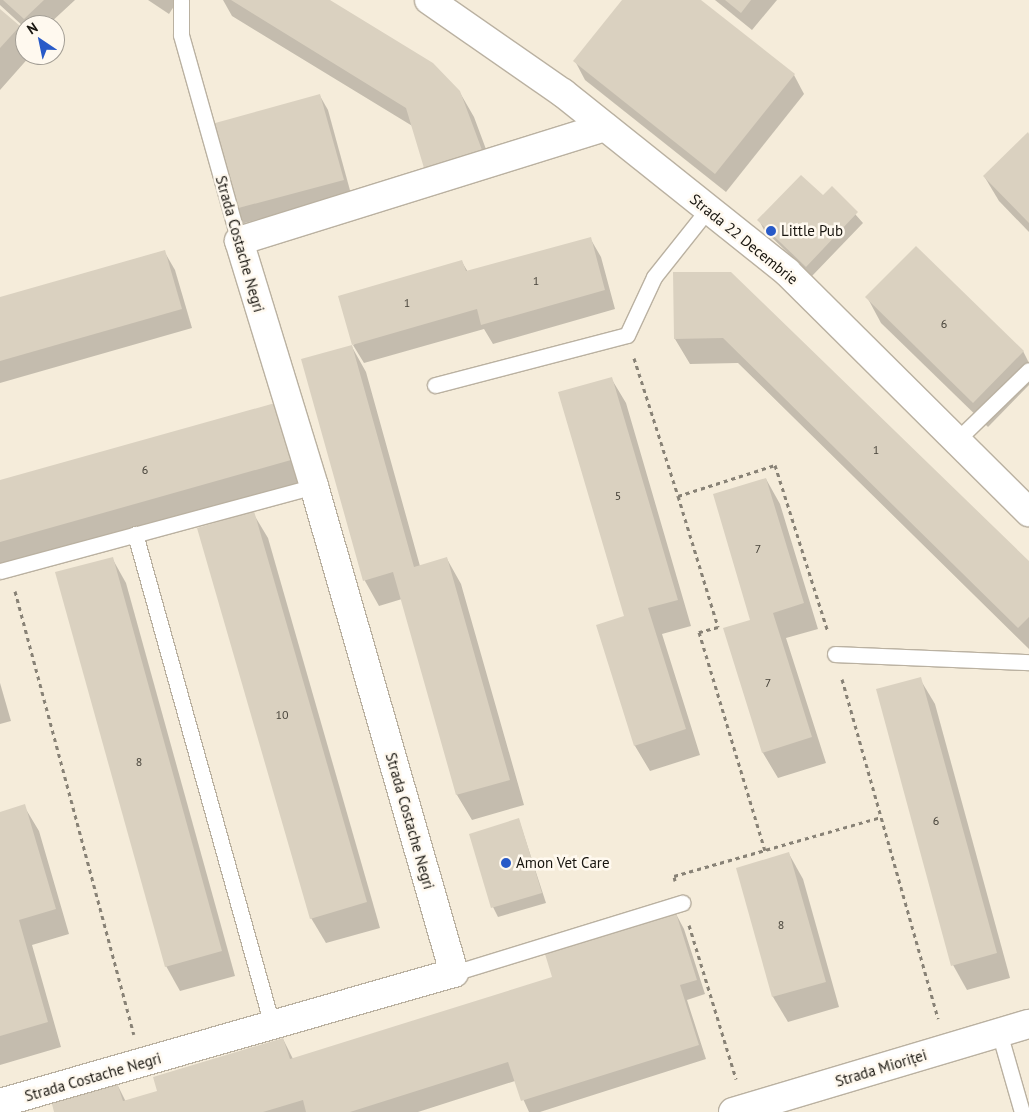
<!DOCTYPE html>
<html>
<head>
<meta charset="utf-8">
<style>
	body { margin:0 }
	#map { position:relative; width:1029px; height:1112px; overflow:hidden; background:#f5ecda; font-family:"PT Sans",sans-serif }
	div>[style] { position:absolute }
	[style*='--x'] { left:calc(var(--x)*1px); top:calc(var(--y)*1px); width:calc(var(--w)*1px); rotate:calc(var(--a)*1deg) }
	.shadow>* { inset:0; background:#0003 }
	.building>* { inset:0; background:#dad1c0 }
	.path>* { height:3px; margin-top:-1.5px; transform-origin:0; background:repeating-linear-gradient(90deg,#888276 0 4px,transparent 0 8px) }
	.roads { filter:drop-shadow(1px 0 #bab1a1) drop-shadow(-1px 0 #bab1a1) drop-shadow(0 1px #bab1a1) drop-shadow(0 -1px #bab1a1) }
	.service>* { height:15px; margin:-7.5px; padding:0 7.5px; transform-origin:7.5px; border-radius:7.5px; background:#fff }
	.minor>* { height:28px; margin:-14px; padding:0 14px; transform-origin:14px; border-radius:14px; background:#fff }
	.secondary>* { height:28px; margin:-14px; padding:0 14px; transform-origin:14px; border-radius:14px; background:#fff }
	.dots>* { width:14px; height:14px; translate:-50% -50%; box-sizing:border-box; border:2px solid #fff9ef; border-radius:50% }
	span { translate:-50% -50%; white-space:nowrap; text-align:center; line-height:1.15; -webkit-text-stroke:5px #fff9ef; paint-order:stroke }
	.number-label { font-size:12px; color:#48443b }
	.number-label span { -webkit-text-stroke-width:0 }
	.poi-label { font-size:15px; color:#18150f }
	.left { translate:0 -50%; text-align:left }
	.street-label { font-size:15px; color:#18150f }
	.north { position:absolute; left:15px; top:15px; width:50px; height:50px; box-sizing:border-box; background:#fff9ef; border:1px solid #a39e95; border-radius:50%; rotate:326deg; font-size:14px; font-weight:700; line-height:20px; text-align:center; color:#18150f }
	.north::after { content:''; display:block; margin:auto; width:18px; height:22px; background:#285ac8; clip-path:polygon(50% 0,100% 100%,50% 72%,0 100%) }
</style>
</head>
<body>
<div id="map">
	<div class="shadow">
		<i style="clip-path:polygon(0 0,75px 0,48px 25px,25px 25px,25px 28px,0 5px)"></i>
		<i style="clip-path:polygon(148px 0,178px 0,169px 14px)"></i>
		<i style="clip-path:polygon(223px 0,328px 0,459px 91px,474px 117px,496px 176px,440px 193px,426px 167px,414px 127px,232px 16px)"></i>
		<i style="clip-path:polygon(623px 0,699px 0,794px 75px,804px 94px,726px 192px,585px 80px,575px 61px)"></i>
		<i style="clip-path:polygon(715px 0,777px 0,752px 30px)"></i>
		<i style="clip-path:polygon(0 10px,19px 27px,25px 38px,25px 55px,31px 55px,0 90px)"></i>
		<i style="clip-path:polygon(320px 96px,328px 110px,351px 194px,241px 224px,233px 210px)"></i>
		<i style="clip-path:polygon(1029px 136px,1029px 232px,999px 201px,984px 176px)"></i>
		<i style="clip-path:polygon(832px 188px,863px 223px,812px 276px,764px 230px,759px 220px,823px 197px)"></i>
		<i style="clip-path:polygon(590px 238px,601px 257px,615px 309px,493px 344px,484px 329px,364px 363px,353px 345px,462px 262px,468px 272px)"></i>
		<i style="clip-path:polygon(164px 251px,175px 270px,192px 328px,0 383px,0 298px)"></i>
		<i style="clip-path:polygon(674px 273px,1029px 563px,1029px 649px,738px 363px,690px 364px,675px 339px)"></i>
		<i style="clip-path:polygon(867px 297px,1023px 351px,1029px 363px,1029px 385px,988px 427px,881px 323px)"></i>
		<i style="clip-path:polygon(352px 347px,366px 372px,420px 566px,447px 559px,461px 584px,524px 805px,472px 820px,457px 795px,402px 599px,379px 606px,365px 581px,303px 360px)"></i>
		<i style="clip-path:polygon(611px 378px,626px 403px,691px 626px,662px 634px,700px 755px,650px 771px,635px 746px,598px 626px,626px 617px)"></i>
		<i style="clip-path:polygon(274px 404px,304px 485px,0 571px,0 482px)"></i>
		<i style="clip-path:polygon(766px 479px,780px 504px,818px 629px,786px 638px,826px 763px,778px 778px,763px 753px,725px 629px,752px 621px)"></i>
		<i style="clip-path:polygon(253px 513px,268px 538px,380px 928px,326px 943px,311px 918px)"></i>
		<i style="clip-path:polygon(112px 558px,126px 583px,235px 976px,180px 991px,166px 966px)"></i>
		<i style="clip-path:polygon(920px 679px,935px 704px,1010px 978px,967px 990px,953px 965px)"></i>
		<i style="clip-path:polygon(0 683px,11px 721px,0 724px)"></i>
		<i style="clip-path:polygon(24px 806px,39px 831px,69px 934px,32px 945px,61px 1047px,0 1065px,0 813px)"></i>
		<i style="clip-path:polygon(519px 820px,546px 903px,498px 917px,493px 907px)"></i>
		<i style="clip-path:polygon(789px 854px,803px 879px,839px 1007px,788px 1022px,773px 997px)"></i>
		<i style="clip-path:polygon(676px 914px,684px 929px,705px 994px,687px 1000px,706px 1059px,540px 1112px,529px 1112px,515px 1081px,418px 1112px,55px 1112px,116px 1082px,126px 1102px,158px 1092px,283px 1039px,293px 1059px,552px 978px)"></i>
	</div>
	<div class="building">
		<i style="clip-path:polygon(3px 0,44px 0,24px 19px)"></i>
		<i style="clip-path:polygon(231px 0,330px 0,433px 63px,460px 91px,482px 150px,424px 168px,406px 108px)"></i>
		<i style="clip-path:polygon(622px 0,701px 0,795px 74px,715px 174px,573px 61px)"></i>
		<i style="clip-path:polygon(725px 0,751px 0,741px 13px)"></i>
		<i style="clip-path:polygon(0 9px,20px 26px,0 48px)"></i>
		<i style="clip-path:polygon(320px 94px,344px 180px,231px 210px,208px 125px)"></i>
		<i style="clip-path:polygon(1028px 132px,1029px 134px,1029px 223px,983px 176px)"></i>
		<i style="clip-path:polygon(801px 175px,823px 195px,832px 186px,858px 212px,806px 267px,757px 220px)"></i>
		<i style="clip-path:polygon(591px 237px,605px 290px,481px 325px,477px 309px,352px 345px,338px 296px,462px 260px,466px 271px)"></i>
		<i style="clip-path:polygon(916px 246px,1024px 351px,973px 403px,865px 297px)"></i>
		<i style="clip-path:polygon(165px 250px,182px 309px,0 361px,0 297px)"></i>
		<i style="clip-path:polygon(673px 272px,731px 272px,1029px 561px,1029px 617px,1018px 628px,723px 338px,674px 339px)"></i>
		<i style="clip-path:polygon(352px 345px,414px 567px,447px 557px,510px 780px,456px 795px,393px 572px,363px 581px,301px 359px)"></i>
		<i style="clip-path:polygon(612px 377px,678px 600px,648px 608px,686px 729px,634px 746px,596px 625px,624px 616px,558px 392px)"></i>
		<i style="clip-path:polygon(275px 403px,291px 460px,0 542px,0 480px)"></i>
		<i style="clip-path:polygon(766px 478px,804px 603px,773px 613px,812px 737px,762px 753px,723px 628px,750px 620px,713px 494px)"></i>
		<i style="clip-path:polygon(254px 511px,367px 902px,310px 919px,197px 528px)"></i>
		<i style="clip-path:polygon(113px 557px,222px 951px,165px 967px,55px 572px)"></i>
		<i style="clip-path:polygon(921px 677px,997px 953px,951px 966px,876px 689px)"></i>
		<i style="clip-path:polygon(25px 804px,56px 909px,19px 920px,48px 1022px,0 1036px,0 812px)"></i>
		<i style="clip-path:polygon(519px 818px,542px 893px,491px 908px,469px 834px)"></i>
		<i style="clip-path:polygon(789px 852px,826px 982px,772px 997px,736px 868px)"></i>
		<i style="clip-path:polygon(676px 913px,697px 980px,680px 985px,699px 1045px,521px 1101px,508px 1062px,350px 1112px,306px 1112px,303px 1100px,263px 1112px,54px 1112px,51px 1100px,116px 1080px,123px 1101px,157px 1091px,153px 1077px,283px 1038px,290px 1059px,552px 977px,545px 954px)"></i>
	</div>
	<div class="path">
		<i style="--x:634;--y:358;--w:145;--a:72.3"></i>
		<i style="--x:678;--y:496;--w:102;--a:-17.7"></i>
		<i style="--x:775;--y:465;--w:175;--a:72.4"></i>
		<i style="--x:678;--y:496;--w:137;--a:73"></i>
		<i style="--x:718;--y:627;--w:20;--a:165"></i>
		<i style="--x:699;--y:632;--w:228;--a:73.2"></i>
		<i style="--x:15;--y:591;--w:459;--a:75"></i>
		<i style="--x:842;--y:679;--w:353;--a:74.2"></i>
		<i style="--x:675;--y:881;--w:5;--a:-101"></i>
		<i style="--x:674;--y:876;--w:215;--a:-15.9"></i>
		<i style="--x:689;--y:925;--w:161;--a:73"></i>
	</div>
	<div class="roads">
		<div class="service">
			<i style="--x:181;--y:0;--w:35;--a:90"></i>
			<i style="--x:181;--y:35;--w:214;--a:74.3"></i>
			<i style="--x:435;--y:385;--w:198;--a:-14.6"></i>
			<i style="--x:627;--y:335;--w:64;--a:-65"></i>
			<i style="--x:654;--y:277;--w:87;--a:-51.5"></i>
			<i style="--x:957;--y:440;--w:100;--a:-44.2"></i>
			<i style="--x:135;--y:534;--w:510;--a:74.41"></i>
			<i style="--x:0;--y:571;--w:325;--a:-15.1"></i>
			<i style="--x:835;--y:654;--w:194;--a:2.4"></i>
			<i style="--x:454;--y:973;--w:239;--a:-17.1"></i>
			<i style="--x:999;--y:1032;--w:83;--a:74"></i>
		</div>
		<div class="minor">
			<i style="--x:429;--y:0;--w:163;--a:34.8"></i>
			<i style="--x:563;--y:93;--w:287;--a:38.6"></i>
			<i style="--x:787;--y:272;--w:341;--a:44.8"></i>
			<i style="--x:0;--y:1103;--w:472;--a:-16"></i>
			<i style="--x:454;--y:973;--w:507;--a:-106.04"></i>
			<i style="--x:314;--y:486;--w:256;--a:-107"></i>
			<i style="--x:239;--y:241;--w:383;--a:-17.3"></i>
		</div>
		<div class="secondary">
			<i style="--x:733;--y:1112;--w:309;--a:-16.6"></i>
		</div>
	</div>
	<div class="dots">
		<i style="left:771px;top:231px;background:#285ac8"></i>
		<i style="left:506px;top:863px;background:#285ac8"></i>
	</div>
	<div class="number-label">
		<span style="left:536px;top:281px">1</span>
		<span style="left:407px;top:303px">1</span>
		<span style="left:944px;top:324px">6</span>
		<span style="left:876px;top:450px">1</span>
		<span style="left:145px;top:470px">6</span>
		<span style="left:618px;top:496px">5</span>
		<span style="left:758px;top:549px">7</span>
		<span style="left:768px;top:683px">7</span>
		<span style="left:282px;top:715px">10</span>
		<span style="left:139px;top:762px">8</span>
		<span style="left:936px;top:821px">6</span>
		<span style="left:781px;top:925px">8</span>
	</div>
	<div class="poi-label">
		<span class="left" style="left:781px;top:231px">Little Pub</span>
		<span class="left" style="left:516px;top:863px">Amon Vet Care</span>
	</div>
	<div class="street-label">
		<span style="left:744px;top:239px;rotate:39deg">Strada 22 Decembrie</span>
		<span style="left:240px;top:244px;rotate:74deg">Strada Costache Negri</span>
		<span style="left:410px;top:821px;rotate:74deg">Strada Costache Negri</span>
		<span style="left:881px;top:1068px;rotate:-17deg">Strada Mioriței</span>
		<span style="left:93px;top:1077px;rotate:-16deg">Strada Costache Negri</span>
	</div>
	<div class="north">N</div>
</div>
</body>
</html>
